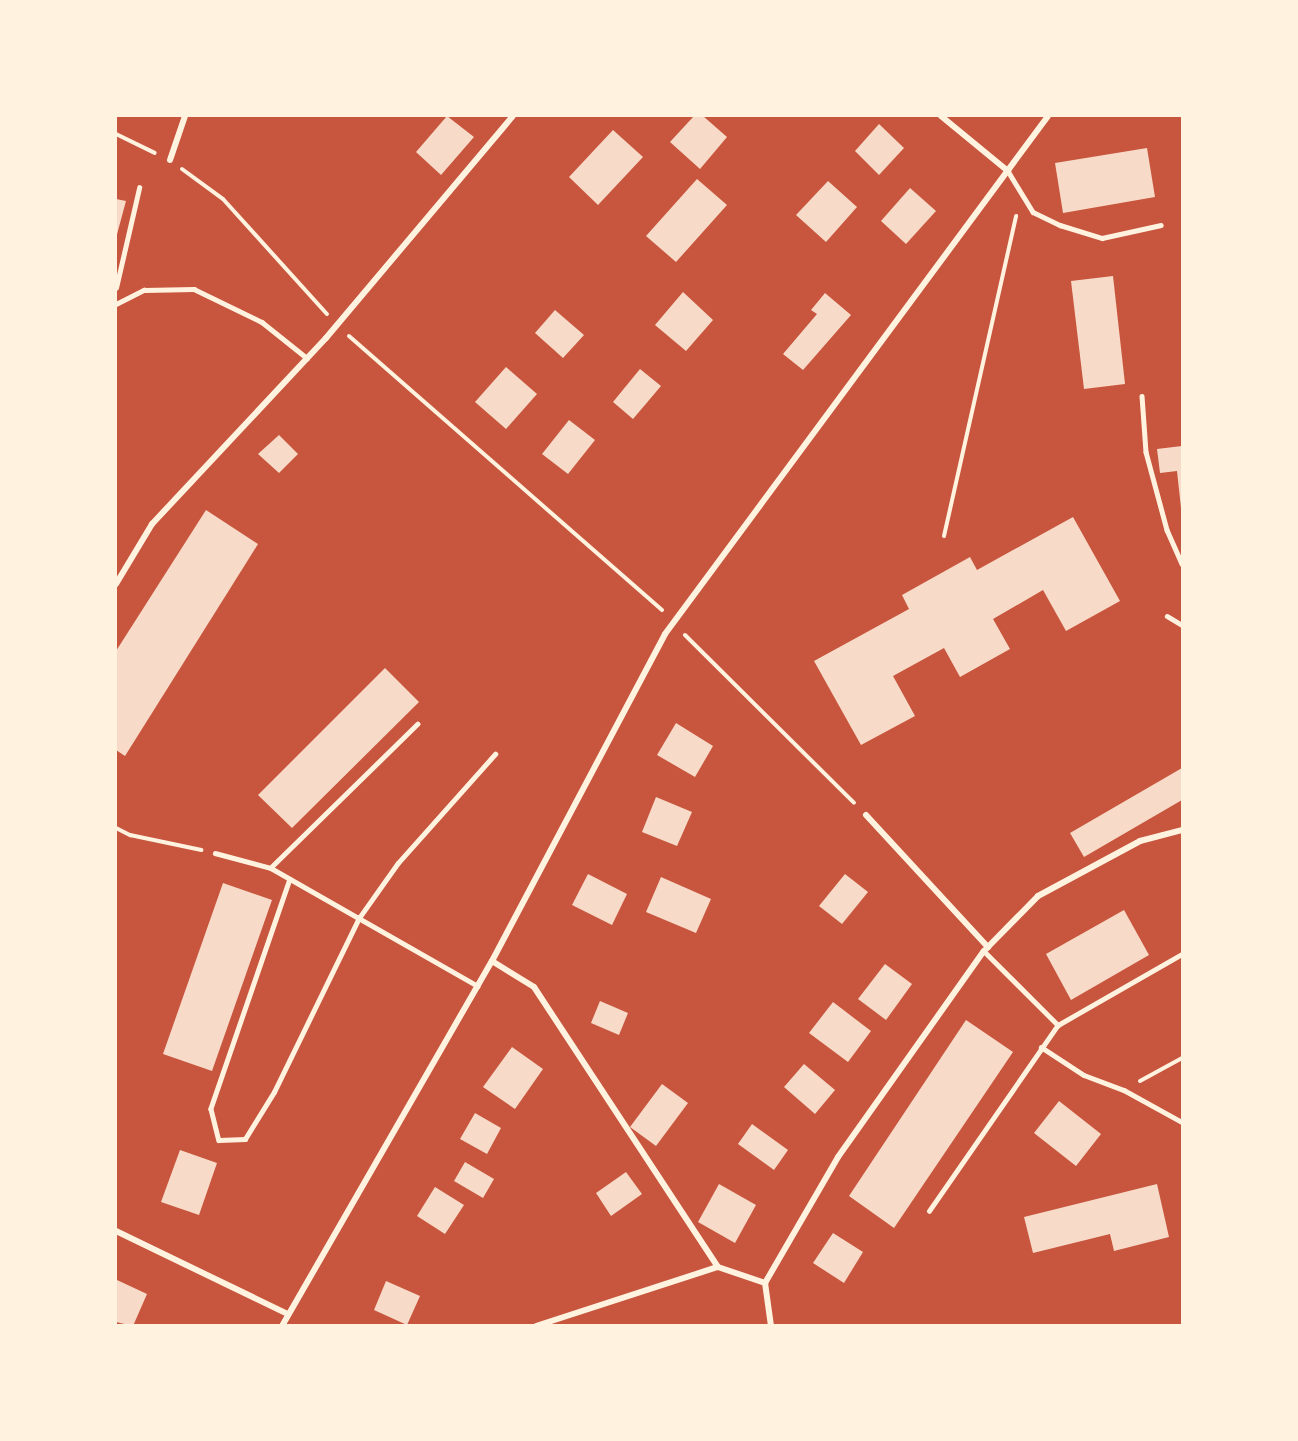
<!DOCTYPE html>
<html>
<head>
<meta charset="utf-8">
<style>
	body { margin:0 }
	#map { position:relative; width:1298px; height:1441px; overflow:hidden; background:#c8553d; font-family:"Fira Sans",sans-serif }
	div>[style] { position:absolute }
	[style*='--x'] { left:calc(var(--x)*1px); top:calc(var(--y)*1px); width:calc(var(--w)*1px); rotate:calc(var(--a)*1deg) }
	.building>* { inset:0; background:#f7dbc8 }
	.path>* { height:4px; margin:-2px; padding:0 2px; transform-origin:2px; border-radius:2px; background:#fff3e0 }
	.service>* { height:4.5px; margin:-2.25px; padding:0 2.25px; transform-origin:2.25px; border-radius:2.25px; background:#fff3e0 }
	.minor>* { height:6px; margin:-3px; padding:0 3px; transform-origin:3px; border-radius:3px; background:#fff3e0 }
	span { translate:-50% -50%; white-space:nowrap; text-align:center; line-height:1.15; -webkit-text-stroke:6px #fff3e0; paint-order:stroke }
	.frame { position:absolute; inset:0; border:117px solid #fff3e0; pointer-events:none }
</style>
</head>
<body>
<div id="map">
	<div class="building">
		<i style="clip-path:polygon(447px 116px,474px 137px,441px 175px,416px 152px)"></i>
		<i style="clip-path:polygon(694px 116px,703px 116px,727px 137px,700px 169px,670px 142px)"></i>
		<i style="clip-path:polygon(879px 124px,904px 148px,879px 175px,855px 151px)"></i>
		<i style="clip-path:polygon(613px 130px,643px 157px,598px 205px,569px 177px)"></i>
		<i style="clip-path:polygon(1147px 148px,1155px 197px,1063px 213px,1055px 163px)"></i>
		<i style="clip-path:polygon(697px 179px,727px 205px,676px 262px,646px 236px)"></i>
		<i style="clip-path:polygon(828px 181px,857px 207px,826px 242px,796px 215px)"></i>
		<i style="clip-path:polygon(910px 188px,936px 211px,906px 244px,881px 221px)"></i>
		<i style="clip-path:polygon(116px 199px,126px 201px,116px 238px)"></i>
		<i style="clip-path:polygon(1113px 276px,1125px 384px,1084px 389px,1071px 281px)"></i>
		<i style="clip-path:polygon(683px 292px,713px 320px,686px 351px,655px 325px)"></i>
		<i style="clip-path:polygon(825px 293px,851px 315px,803px 370px,783px 354px,817px 314px,811px 310px)"></i>
		<i style="clip-path:polygon(555px 310px,584px 335px,563px 358px,535px 333px)"></i>
		<i style="clip-path:polygon(506px 367px,537px 394px,506px 429px,475px 402px)"></i>
		<i style="clip-path:polygon(640px 369px,661px 386px,633px 419px,613px 402px)"></i>
		<i style="clip-path:polygon(569px 420px,595px 440px,568px 474px,542px 454px)"></i>
		<i style="clip-path:polygon(279px 435px,298px 454px,279px 473px,258px 454px)"></i>
		<i style="clip-path:polygon(1182px 446px,1182px 508px,1181px 508px,1177px 471px,1160px 473px,1157px 449px)"></i>
		<i style="clip-path:polygon(206px 510px,258px 544px,125px 756px,116px 750px,116px 651px)"></i>
		<i style="clip-path:polygon(1073px 517px,1120px 601px,1066px 631px,1043px 590px,993px 619px,1010px 649px,960px 677px,944px 648px,893px 676px,915px 716px,861px 745px,814px 661px,909px 609px,902px 595px,970px 557px,977px 570px)"></i>
		<i style="clip-path:polygon(385px 668px,419px 702px,292px 828px,258px 795px)"></i>
		<i style="clip-path:polygon(676px 723px,713px 746px,695px 777px,657px 755px)"></i>
		<i style="clip-path:polygon(1182px 768px,1182px 800px,1084px 857px,1070px 833px)"></i>
		<i style="clip-path:polygon(656px 797px,692px 812px,677px 846px,642px 832px)"></i>
		<i style="clip-path:polygon(588px 874px,627px 894px,612px 925px,572px 905px)"></i>
		<i style="clip-path:polygon(845px 874px,868px 892px,842px 924px,819px 906px)"></i>
		<i style="clip-path:polygon(661px 877px,711px 899px,696px 933px,646px 912px)"></i>
		<i style="clip-path:polygon(223px 883px,272px 900px,212px 1071px,163px 1054px)"></i>
		<i style="clip-path:polygon(1124px 910px,1149px 955px,1071px 1000px,1046px 954px)"></i>
		<i style="clip-path:polygon(885px 964px,912px 984px,886px 1020px,858px 999px)"></i>
		<i style="clip-path:polygon(600px 1001px,628px 1013px,619px 1035px,591px 1023px)"></i>
		<i style="clip-path:polygon(833px 1002px,871px 1031px,848px 1062px,809px 1033px)"></i>
		<i style="clip-path:polygon(966px 1020px,1013px 1052px,894px 1228px,849px 1196px)"></i>
		<i style="clip-path:polygon(512px 1047px,543px 1069px,515px 1109px,483px 1087px)"></i>
		<i style="clip-path:polygon(804px 1064px,835px 1090px,815px 1114px,784px 1087px)"></i>
		<i style="clip-path:polygon(662px 1084px,688px 1103px,656px 1146px,630px 1127px)"></i>
		<i style="clip-path:polygon(1059px 1101px,1101px 1134px,1076px 1166px,1034px 1133px)"></i>
		<i style="clip-path:polygon(475px 1113px,501px 1128px,487px 1154px,460px 1139px)"></i>
		<i style="clip-path:polygon(752px 1124px,788px 1150px,774px 1170px,738px 1144px)"></i>
		<i style="clip-path:polygon(180px 1150px,217px 1163px,199px 1215px,161px 1202px)"></i>
		<i style="clip-path:polygon(465px 1162px,494px 1179px,483px 1198px,454px 1181px)"></i>
		<i style="clip-path:polygon(626px 1172px,642px 1194px,611px 1216px,596px 1193px)"></i>
		<i style="clip-path:polygon(719px 1184px,756px 1205px,735px 1243px,698px 1222px)"></i>
		<i style="clip-path:polygon(1157px 1184px,1169px 1237px,1114px 1251px,1110px 1234px,1033px 1253px,1024px 1217px)"></i>
		<i style="clip-path:polygon(435px 1187px,464px 1205px,445px 1234px,417px 1216px)"></i>
		<i style="clip-path:polygon(833px 1233px,863px 1252px,844px 1283px,813px 1263px)"></i>
		<i style="clip-path:polygon(117px 1280px,147px 1294px,133px 1326px,116px 1322px)"></i>
		<i style="clip-path:polygon(386px 1281px,420px 1296px,407px 1325px,374px 1310px)"></i>
	</div>
	<div class="path">
		<i style="--x:116;--y:134;--w:43;--a:26"></i>
		<i style="--x:182;--y:169;--w:51;--a:36.2"></i>
		<i style="--x:223;--y:199;--w:155;--a:47.9"></i>
		<i style="--x:349;--y:336;--w:416;--a:41.2"></i>
		<i style="--x:944;--y:536;--w:328;--a:-77.3"></i>
		<i style="--x:685;--y:635;--w:238;--a:44.8"></i>
		<i style="--x:116;--y:828;--w:16;--a:27"></i>
		<i style="--x:130;--y:835;--w:73;--a:11.9"></i>
		<i style="--x:1140;--y:1081;--w:48;--a:-28.7"></i>
	</div>
	<div class="service">
		<i style="--x:1008;--y:171;--w:48;--a:58.6"></i>
		<i style="--x:1033;--y:212;--w:30;--a:26"></i>
		<i style="--x:1060;--y:225;--w:44;--a:17.2"></i>
		<i style="--x:1102;--y:238;--w:60;--a:-12.4"></i>
		<i style="--x:116;--y:288;--w:103;--a:-77"></i>
		<i style="--x:116;--y:304;--w:31;--a:-27"></i>
		<i style="--x:144;--y:290;--w:50;--a:-1.1"></i>
		<i style="--x:194;--y:289;--w:76;--a:25.9"></i>
		<i style="--x:262;--y:322;--w:58;--a:38.7"></i>
		<i style="--x:1142;--y:396;--w:56;--a:85.9"></i>
		<i style="--x:1146;--y:452;--w:81;--a:74.9"></i>
		<i style="--x:1167;--y:530;--w:37;--a:66"></i>
		<i style="--x:1167;--y:616;--w:17;--a:31"></i>
		<i style="--x:418;--y:724;--w:206;--a:135.6"></i>
		<i style="--x:271;--y:868;--w:238;--a:29.7"></i>
		<i style="--x:215;--y:853;--w:58;--a:15"></i>
		<i style="--x:290;--y:879;--w:243;--a:109"></i>
		<i style="--x:211;--y:1109;--w:32;--a:76"></i>
		<i style="--x:219;--y:1140;--w:26;--a:-2"></i>
		<i style="--x:245;--y:1139;--w:55;--a:-58.3"></i>
		<i style="--x:274;--y:1092;--w:194;--a:-64"></i>
		<i style="--x:359;--y:918;--w:67;--a:-54.7"></i>
		<i style="--x:398;--y:863;--w:146;--a:-48.3"></i>
		<i style="--x:984;--y:951;--w:105;--a:45"></i>
		<i style="--x:1041;--y:1047;--w:51;--a:33.1"></i>
		<i style="--x:1084;--y:1075;--w:43;--a:20.6"></i>
		<i style="--x:1124;--y:1090;--w:66;--a:28.9"></i>
		<i style="--x:929;--y:1211;--w:226;--a:-55.3"></i>
		<i style="--x:1058;--y:1025;--w:143;--a:-29.8"></i>
	</div>
	<div class="minor">
		<i style="--x:941;--y:116;--w:87;--a:39.4"></i>
		<i style="--x:170;--y:160;--w:46;--a:-71.2"></i>
		<i style="--x:116;--y:584;--w:70;--a:-59"></i>
		<i style="--x:152;--y:524;--w:255;--a:-46.9"></i>
		<i style="--x:326;--y:338;--w:290;--a:-49.9"></i>
		<i style="--x:866;--y:815;--w:180;--a:47.3"></i>
		<i style="--x:492;--y:961;--w:49;--a:31.8"></i>
		<i style="--x:534;--y:987;--w:335;--a:56.7"></i>
		<i style="--x:718;--y:1267;--w:50;--a:18.8"></i>
		<i style="--x:116;--y:1231;--w:191;--a:25.8"></i>
		<i style="--x:282;--y:1326;--w:421;--a:-60.1"></i>
		<i style="--x:492;--y:961;--w:370;--a:-62.1"></i>
		<i style="--x:665;--y:634;--w:644;--a:-53.52"></i>
		<i style="--x:536;--y:1326;--w:191;--a:-18"></i>
		<i style="--x:771;--y:1326;--w:43;--a:-97.9"></i>
		<i style="--x:765;--y:1283;--w:146;--a:-59.9"></i>
		<i style="--x:838;--y:1157;--w:252;--a:-54.7"></i>
		<i style="--x:984;--y:951;--w:77;--a:-45.5"></i>
		<i style="--x:1038;--y:896;--w:116;--a:-28.3"></i>
		<i style="--x:1140;--y:841;--w:43;--a:-14.7"></i>
	</div>
	<div class="frame"></div>
</div>
</body>
</html>
